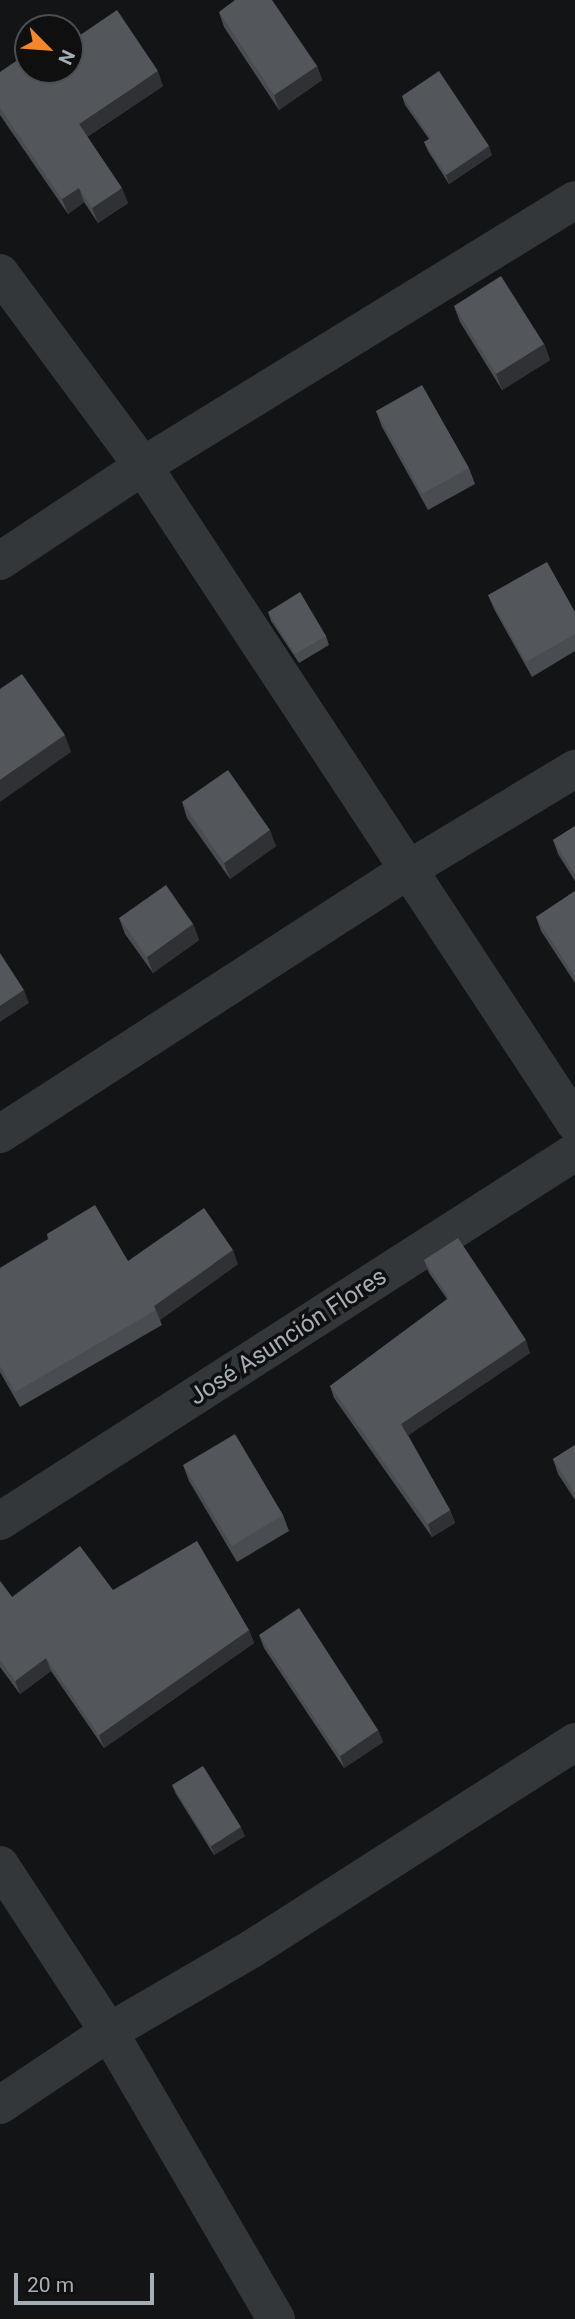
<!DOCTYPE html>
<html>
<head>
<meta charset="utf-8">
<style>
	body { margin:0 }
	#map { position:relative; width:575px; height:2319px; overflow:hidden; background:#131415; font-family:Roboto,sans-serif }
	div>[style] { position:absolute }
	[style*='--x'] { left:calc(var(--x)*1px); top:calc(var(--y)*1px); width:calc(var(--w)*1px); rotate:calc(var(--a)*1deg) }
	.minor>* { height:38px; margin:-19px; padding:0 19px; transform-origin:19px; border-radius:19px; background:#34373a }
	.tertiary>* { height:38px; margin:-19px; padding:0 19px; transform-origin:19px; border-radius:19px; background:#34373a }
	.wall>* { inset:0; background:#494c50 }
	.shaded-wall>* { inset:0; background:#2f3134 }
	.building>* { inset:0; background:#53575b }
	span { translate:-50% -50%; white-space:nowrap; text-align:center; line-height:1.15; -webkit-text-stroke:7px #0f0f10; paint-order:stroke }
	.street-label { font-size:24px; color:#a5aeb6 }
	.north { position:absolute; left:14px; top:14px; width:70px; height:70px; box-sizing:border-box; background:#0f0f10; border:2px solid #4b4f52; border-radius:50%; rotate:115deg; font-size:19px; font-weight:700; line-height:28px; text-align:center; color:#a5aeb6 }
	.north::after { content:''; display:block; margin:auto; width:24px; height:32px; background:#f4862d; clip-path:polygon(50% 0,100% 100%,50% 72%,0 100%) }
	.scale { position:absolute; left:14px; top:2273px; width:140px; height:32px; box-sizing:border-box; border:4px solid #a5aeb6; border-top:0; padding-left:9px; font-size:21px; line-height:24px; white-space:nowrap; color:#a5aeb6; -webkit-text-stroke:5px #0f0f10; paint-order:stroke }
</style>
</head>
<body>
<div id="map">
	<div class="minor">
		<i style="--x:0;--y:273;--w:240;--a:53.5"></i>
		<i style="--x:143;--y:466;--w:786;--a:56.67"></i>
		<i style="--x:0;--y:561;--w:172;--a:-33.6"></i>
		<i style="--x:143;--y:466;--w:507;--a:-31.62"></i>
		<i style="--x:0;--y:1134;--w:487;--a:-32.9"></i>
		<i style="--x:409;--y:869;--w:194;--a:-31.1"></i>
		<i style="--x:0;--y:1865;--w:199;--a:56.9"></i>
		<i style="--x:109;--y:2032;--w:332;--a:59.8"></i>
		<i style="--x:0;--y:2105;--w:131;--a:-33.8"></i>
		<i style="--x:109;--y:2032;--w:163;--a:-30.2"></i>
		<i style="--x:250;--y:1950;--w:386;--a:-32.6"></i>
	</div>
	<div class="tertiary">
		<i style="--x:0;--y:1521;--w:683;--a:-32.69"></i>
	</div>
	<div class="wall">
		<i style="clip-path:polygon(219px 12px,317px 66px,322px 80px,279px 110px,224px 27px)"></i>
		<i style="clip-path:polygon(28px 70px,163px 86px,87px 137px,128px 203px,98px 223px,84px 202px,68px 214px,0 115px,0 72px)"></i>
		<i style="clip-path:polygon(402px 96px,492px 155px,449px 184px,428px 151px,424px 142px,429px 139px,405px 105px)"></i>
		<i style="clip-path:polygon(454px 306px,544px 344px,550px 360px,502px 390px,460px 322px)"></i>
		<i style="clip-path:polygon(376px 411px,469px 468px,475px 484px,428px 510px,382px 427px)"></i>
		<i style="clip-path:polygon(488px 595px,575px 612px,575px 651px,532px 677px,494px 609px)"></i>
		<i style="clip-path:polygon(268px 612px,326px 636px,329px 645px,299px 663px,271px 621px)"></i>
		<i style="clip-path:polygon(182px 802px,276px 846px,230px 879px,187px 818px)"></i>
		<i style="clip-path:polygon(575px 826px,575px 881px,558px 854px,553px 840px)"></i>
		<i style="clip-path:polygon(575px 891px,575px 983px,541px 931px,536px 917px)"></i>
		<i style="clip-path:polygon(119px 918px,193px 924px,199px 940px,153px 973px,125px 934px)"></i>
		<i style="clip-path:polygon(47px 1234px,128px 1261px,238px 1264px,160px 1320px,162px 1325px,20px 1407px,0 1372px,0 1268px,48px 1239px)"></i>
		<i style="clip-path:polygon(424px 1260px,530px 1353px,408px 1435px,450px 1510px,455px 1523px,432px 1537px,334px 1398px,330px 1386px,447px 1299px,429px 1273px)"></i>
		<i style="clip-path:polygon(575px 1445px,575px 1500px,558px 1474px,553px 1459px)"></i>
		<i style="clip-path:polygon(183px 1465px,283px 1515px,289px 1531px,237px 1562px,189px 1481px)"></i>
		<i style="clip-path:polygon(0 1581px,12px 1597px,113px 1590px,249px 1630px,254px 1643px,104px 1748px,51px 1671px,20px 1694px,0 1667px)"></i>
		<i style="clip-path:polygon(259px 1635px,378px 1730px,383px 1742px,344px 1768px,264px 1648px)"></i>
		<i style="clip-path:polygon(172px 1785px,245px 1836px,214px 1855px,176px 1794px)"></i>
	</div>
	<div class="shaded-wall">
		<i style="clip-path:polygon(317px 66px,322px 80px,279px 110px,274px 95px)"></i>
		<i style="clip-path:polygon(158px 71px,163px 86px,84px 139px,79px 124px)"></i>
		<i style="clip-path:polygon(489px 146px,492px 155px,449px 184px,446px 175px)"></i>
		<i style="clip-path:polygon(79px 188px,84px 202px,68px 214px,62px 199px)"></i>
		<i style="clip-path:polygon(122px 188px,128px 203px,98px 223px,92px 208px)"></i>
		<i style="clip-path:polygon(544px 344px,550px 360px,502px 390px,496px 374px)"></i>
		<i style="clip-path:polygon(65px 735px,71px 752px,0 802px,0 780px)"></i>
		<i style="clip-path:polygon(270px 830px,276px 846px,230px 879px,224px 863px)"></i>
		<i style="clip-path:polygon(193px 924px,199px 940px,153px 973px,147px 957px)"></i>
		<i style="clip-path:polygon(24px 990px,29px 1003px,0 1022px,0 1006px)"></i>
		<i style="clip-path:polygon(233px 1250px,238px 1264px,160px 1320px,154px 1306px)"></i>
		<i style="clip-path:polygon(526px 1340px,530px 1353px,406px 1437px,401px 1424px)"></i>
		<i style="clip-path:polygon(450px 1510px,455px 1523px,432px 1537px,428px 1524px)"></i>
		<i style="clip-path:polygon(249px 1630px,254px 1643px,104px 1748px,99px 1735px)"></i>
		<i style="clip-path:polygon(46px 1658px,51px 1671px,20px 1694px,15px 1681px)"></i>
		<i style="clip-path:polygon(378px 1730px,383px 1742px,344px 1768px,340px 1756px)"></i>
		<i style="clip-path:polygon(241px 1827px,245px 1836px,214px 1855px,211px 1846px)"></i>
	</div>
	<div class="building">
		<i style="clip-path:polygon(235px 0,272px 0,317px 66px,274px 95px,219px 12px)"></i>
		<i style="clip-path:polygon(117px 10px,158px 71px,79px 124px,122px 188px,92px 208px,79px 188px,62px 199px,0 108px,0 72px,28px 53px,28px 70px,70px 70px,70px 42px)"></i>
		<i style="clip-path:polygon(439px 71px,489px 146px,446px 175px,424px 142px,431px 138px,402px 96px)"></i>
		<i style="clip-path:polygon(501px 276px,544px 344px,496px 374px,454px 306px)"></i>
		<i style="clip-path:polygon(422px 385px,469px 468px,422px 494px,376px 411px)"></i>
		<i style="clip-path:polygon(547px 562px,575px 612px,575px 634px,526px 662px,488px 595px)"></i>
		<i style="clip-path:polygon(300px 592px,326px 636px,295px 654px,268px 612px)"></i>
		<i style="clip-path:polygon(22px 674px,65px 735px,0 780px,0 689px)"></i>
		<i style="clip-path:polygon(228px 770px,270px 830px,224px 863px,182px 802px)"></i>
		<i style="clip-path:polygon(575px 826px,575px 875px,553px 840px)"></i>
		<i style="clip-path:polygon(166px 885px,193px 924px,147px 957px,119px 918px)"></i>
		<i style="clip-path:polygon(575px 891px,575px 977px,536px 917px)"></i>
		<i style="clip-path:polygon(0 953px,24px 990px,0 1006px)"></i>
		<i style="clip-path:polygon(95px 1205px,128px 1261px,204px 1208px,233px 1250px,154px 1306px,156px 1310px,15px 1392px,0 1366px,0 1268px,49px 1239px,47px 1234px)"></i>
		<i style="clip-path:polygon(458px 1238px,526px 1340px,401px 1424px,450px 1510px,428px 1524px,330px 1386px,449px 1298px,424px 1260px)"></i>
		<i style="clip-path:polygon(235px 1434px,283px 1515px,232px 1546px,183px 1465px)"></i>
		<i style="clip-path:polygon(575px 1445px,575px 1494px,553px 1459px)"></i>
		<i style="clip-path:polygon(197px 1541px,249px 1630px,99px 1735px,46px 1658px,15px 1681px,0 1660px,0 1581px,12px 1597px,80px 1546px,113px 1590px)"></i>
		<i style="clip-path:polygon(299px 1608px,378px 1730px,340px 1756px,259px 1635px)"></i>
		<i style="clip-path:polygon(203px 1766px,241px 1827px,211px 1846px,172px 1785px)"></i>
	</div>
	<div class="street-label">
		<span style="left:288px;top:1337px;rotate:-33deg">José Asunción Flores</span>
	</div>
	<div class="north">N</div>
	<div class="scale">20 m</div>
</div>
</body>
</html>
